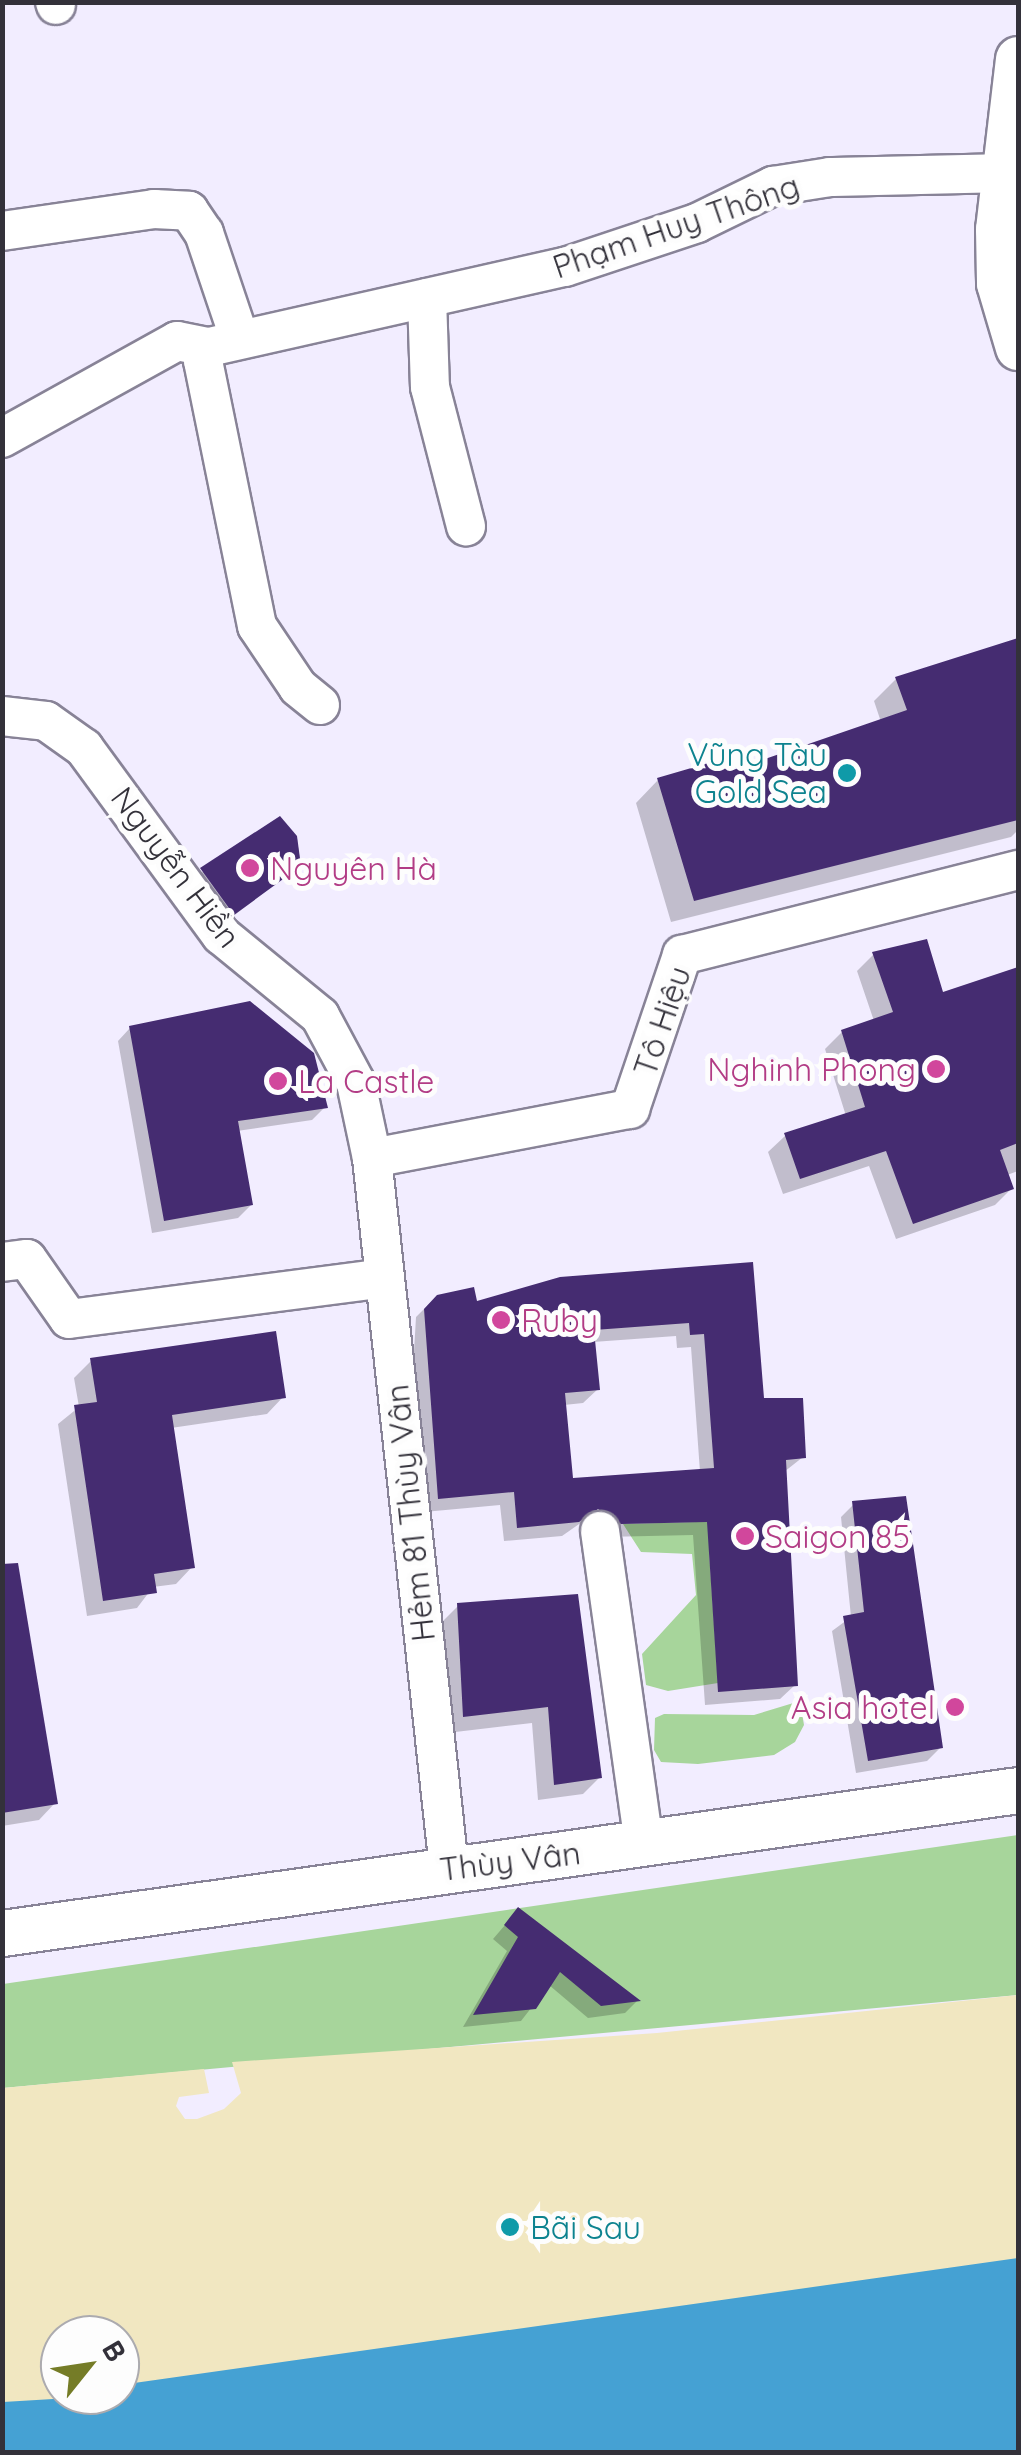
<!DOCTYPE html>
<html>
<head>
<meta charset="utf-8">
<style>
	body { margin:0 }
	#map { position:relative; width:1021px; height:2455px; overflow:hidden; background:#f2edff; font-family:Quicksand,sans-serif }
	div>[style] { position:absolute }
	[style*='--x'] { left:calc(var(--x)*1px); top:calc(var(--y)*1px); width:calc(var(--w)*1px); rotate:calc(var(--a)*1deg) }
	.green>* { inset:0; background:#a7d59b }
	.sand>* { inset:0; background:#f1e7c1 }
	.water>* { inset:0; background:#45a1d3 }
	.shadow>* { inset:0; background:#0003 }
	.building>* { inset:0; background:#452c71 }
	.roads { filter:drop-shadow(2px 0 #888397) drop-shadow(-2px 0 #888397) drop-shadow(0 2px #888397) drop-shadow(0 -2px #888397) }
	.minor>* { height:38px; margin:-19px; padding:0 19px; transform-origin:19px; border-radius:19px; background:#fff }
	.major>* { height:45px; margin:-22.5px; padding:0 22.5px; transform-origin:22.5px; border-radius:22.5px; background:#fff }
	.dots>* { width:28px; height:28px; translate:-50% -50%; box-sizing:border-box; border:5px solid #fdfdfd; border-radius:50% }
	span { translate:-50% -50%; white-space:nowrap; text-align:center; line-height:1.15; -webkit-text-stroke:10px #fdfdfd; paint-order:stroke }
	.street-label { font-size:32px; color:#33313a }
	.culture-label { font-size:32px; color:#0d838f }
	.right { translate:-100% -50%; text-align:right }
	.left { translate:0 -50%; text-align:left }
	.hotel-label { font-size:32px; color:#b23c85 }
	.frame { position:absolute; inset:0; border:5px solid #33313a; pointer-events:none }
	.north { position:absolute; left:40px; top:2315px; width:100px; height:100px; box-sizing:border-box; background:#fdfdfd; border:2px solid #acabaf; border-radius:50%; rotate:60deg; font-size:28px; font-weight:700; line-height:40px; text-align:center; color:#33313a }
	.north::after { content:''; display:block; margin:auto; width:35px; height:45px; background:#757c27; clip-path:polygon(50% 0,100% 100%,50% 72%,0 100%) }
</style>
</head>
<body>
<div id="map">
	<div class="green">
		<i style="clip-path:polygon(733px 1521px,709px 1551px,718px 1683px,668px 1691px,646px 1685px,642px 1654px,696px 1595px,692px 1554px,641px 1552px,623px 1524px)"></i>
		<i style="clip-path:polygon(800px 1701px,804px 1725px,795px 1742px,774px 1755px,698px 1764px,661px 1762px,654px 1750px,655px 1718px,664px 1714px,754px 1715px)"></i>
		<i style="clip-path:polygon(1018px 1835px,1018px 1995px,3px 2088px,3px 1984px)"></i>
	</div>
	<div class="sand">
		<i style="clip-path:polygon(evenodd,1018px 1995px,1018px 2452px,3px 2452px,3px 2088px,204px 2069px,209px 2093px,179px 2097px,176px 2106px,185px 2119px,197px 2119px,224px 2109px,241px 2093px,232px 2062px,657px 2033px,1018px 1995px,60px 2335px,120px 2335px,120px 2395px,60px 2395px,60px 2335px)"></i>
	</div>
	<div class="water">
		<i style="clip-path:polygon(1018px 2258px,1018px 2452px,3px 2452px,3px 2402px,120px 2395px,120px 2385px)"></i>
	</div>
	<div class="shadow">
		<i style="clip-path:polygon(1010px 643px,1018px 656px,1018px 830px,1011px 837px,671px 922px,636px 803px,658px 780px,731px 773px,881px 722px,874px 701px,896px 679px)"></i>
		<i style="clip-path:polygon(280px 819px,299px 866px,220px 926px,188px 882px)"></i>
		<i style="clip-path:polygon(873px 955px,941px 995px,1018px 969px,1018px 1171px,1007px 1175px,1012px 1188px,995px 1205px,896px 1239px,869px 1166px,783px 1194px,768px 1152px,785px 1136px,846px 1116px,825px 1049px,842px 1032px,874px 1021px,857px 971px)"></i>
		<i style="clip-path:polygon(130px 1028px,325px 1107px,312px 1120px,237px 1131px,251px 1205px,238px 1218px,152px 1233px,118px 1041px)"></i>
		<i style="clip-path:polygon(evenodd,751px 1265px,762px 1401px,803px 1457px,784px 1472px,795px 1685px,780px 1699px,705px 1705px,693px 1535px,605px 1537px,582px 1522px,562px 1536px,504px 1541px,500px 1505px,424px 1512px,412px 1386px,416px 1317px,431px 1302px,475px 1304px,751px 1265px,676px 1336px,677px 1348px,691px 1347px,700px 1472px,571px 1480px,564px 1405px,583px 1403px,598px 1389px,593px 1342px,676px 1336px)"></i>
		<i style="clip-path:polygon(91px 1361px,283px 1397px,267px 1414px,171px 1428px,192px 1567px,176px 1584px,153px 1587px,137px 1608px,87px 1616px,58px 1424px,79px 1407px,74px 1378px)"></i>
		<i style="clip-path:polygon(854px 1504px,940px 1748px,927px 1761px,856px 1773px,832px 1631px,851px 1617px,841px 1517px)"></i>
		<i style="clip-path:polygon(2px 1574px,55px 1803px,39px 1820px,2px 1826px)"></i>
		<i style="clip-path:polygon(576px 1597px,600px 1777px,583px 1794px,538px 1800px,532px 1723px,447px 1733px,441px 1623px,458px 1606px)"></i>
		<i style="clip-path:polygon(518px 1910px,637px 2001px,625px 2013px,588px 2018px,549px 1985px,521px 2021px,463px 2027px,507px 1951px,493px 1939px)"></i>
	</div>
	<div class="building">
		<i style="clip-path:polygon(1018px 638px,1018px 820px,694px 901px,657px 778px,729px 757px,733px 770px,907px 710px,895px 677px)"></i>
		<i style="clip-path:polygon(280px 816px,297px 836px,301px 866px,234px 915px,200px 868px)"></i>
		<i style="clip-path:polygon(927px 939px,943px 992px,1018px 967px,1018px 1143px,1000px 1150px,1014px 1189px,913px 1224px,886px 1151px,800px 1179px,784px 1133px,865px 1107px,841px 1030px,893px 1012px,872px 952px)"></i>
		<i style="clip-path:polygon(250px 1001px,314px 1053px,328px 1108px,238px 1121px,253px 1205px,164px 1221px,129px 1026px)"></i>
		<i style="clip-path:polygon(evenodd,753px 1262px,764px 1398px,803px 1398px,806px 1458px,786px 1460px,798px 1686px,718px 1692px,707px 1522px,621px 1524px,598px 1509px,579px 1522px,517px 1528px,514px 1492px,438px 1499px,424px 1309px,437px 1295px,474px 1287px,477px 1301px,560px 1277px,753px 1262px,689px 1323px,690px 1335px,704px 1334px,714px 1468px,573px 1478px,565px 1393px,600px 1390px,594px 1330px,689px 1323px)"></i>
		<i style="clip-path:polygon(276px 1331px,286px 1398px,172px 1415px,195px 1568px,154px 1574px,157px 1593px,103px 1601px,74px 1405px,97px 1402px,90px 1358px)"></i>
		<i style="clip-path:polygon(906px 1496px,943px 1748px,868px 1761px,843px 1616px,864px 1612px,852px 1501px)"></i>
		<i style="clip-path:polygon(18px 1563px,58px 1804px,2px 1813px,2px 1564px)"></i>
		<i style="clip-path:polygon(578px 1594px,602px 1778px,554px 1785px,548px 1707px,463px 1717px,457px 1603px)"></i>
		<i style="clip-path:polygon(518px 1907px,535px 1920px,641px 2001px,601px 2006px,560px 1972px,536px 2009px,473px 2015px,518px 1937px,504px 1925px)"></i>
	</div>
	<div class="roads">
		<div class="minor">
			<i style="--x:55;--y:2;--w:3;--a:72"></i>
			<i style="--x:2;--y:231;--w:154;--a:-8.2"></i>
			<i style="--x:154;--y:209;--w:35;--a:3"></i>
			<i style="--x:189;--y:211;--w:27;--a:56"></i>
			<i style="--x:204;--y:233;--w:110;--a:71.4"></i>
			<i style="--x:427;--y:298;--w:89;--a:88.1"></i>
			<i style="--x:430;--y:387;--w:144;--a:75.5"></i>
			<i style="--x:2;--y:438;--w:200;--a:-29"></i>
			<i style="--x:177;--y:341;--w:33;--a:11"></i>
			<i style="--x:320;--y:705;--w:28;--a:-141"></i>
			<i style="--x:298;--y:687;--w:73;--a:-123.9"></i>
			<i style="--x:257;--y:626;--w:270;--a:-101.5"></i>
			<i style="--x:203;--y:361;--w:15;--a:-67"></i>
			<i style="--x:209;--y:347;--w:365;--a:-12.7"></i>
			<i style="--x:565;--y:267;--w:139;--a:-18.4"></i>
			<i style="--x:697;--y:223;--w:85;--a:-26"></i>
			<i style="--x:773;--y:186;--w:58;--a:-9"></i>
			<i style="--x:830;--y:177;--w:170;--a:-1.3"></i>
			<i style="--x:2;--y:716;--w:44;--a:6.5"></i>
			<i style="--x:46;--y:721;--w:47;--a:35.4"></i>
			<i style="--x:84;--y:748;--w:232;--a:53.8"></i>
			<i style="--x:221;--y:935;--w:128;--a:39.3"></i>
			<i style="--x:320;--y:1016;--w:76;--a:61.8"></i>
			<i style="--x:356;--y:1083;--w:77;--a:78"></i>
			<i style="--x:372;--y:1158;--w:714;--a:83.81"></i>
			<i style="--x:372;--y:1158;--w:263;--a:-10.8"></i>
			<i style="--x:630;--y:1109;--w:163;--a:-71.3"></i>
			<i style="--x:682;--y:955;--w:347;--a:-14.2"></i>
			<i style="--x:2;--y:1262;--w:25;--a:-7"></i>
			<i style="--x:27;--y:1259;--w:73;--a:55"></i>
			<i style="--x:69;--y:1319;--w:318;--a:-7.4"></i>
			<i style="--x:600;--y:1531;--w:317;--a:82"></i>
		</div>
		<div class="major">
			<i style="--x:1018;--y:59;--w:171;--a:96.7"></i>
			<i style="--x:998;--y:229;--w:54;--a:88.9"></i>
			<i style="--x:999;--y:283;--w:67;--a:73.5"></i>
			<i style="--x:2;--y:1933;--w:1026;--a:-8.01"></i>
		</div>
	</div>
	<div class="dots">
		<i style="left:847px;top:773px;background:#0f9aa8"></i>
		<i style="left:250px;top:868px;background:#d1479c"></i>
		<i style="left:936px;top:1069px;background:#d1479c"></i>
		<i style="left:278px;top:1081px;background:#d1479c"></i>
		<i style="left:501px;top:1320px;background:#d1479c"></i>
		<i style="left:745px;top:1536px;background:#d1479c"></i>
		<i style="left:955px;top:1707px;background:#d1479c"></i>
		<i style="left:510px;top:2227px;background:#0f9aa8"></i>
	</div>
	<div class="street-label">
		<span style="left:676px;top:226px;rotate:-19deg">Phạm Huy Thông</span>
		<span style="left:176px;top:867px;rotate:53deg">Nguyễn Hiền</span>
		<span style="left:662px;top:1021px;rotate:-71deg">Tô Hiệu</span>
		<span style="left:410px;top:1513px;rotate:-96deg">Hẻm 81 Thùy Vân</span>
		<span style="left:510px;top:1861px;rotate:-7deg">Thùy Vân</span>
	</div>
	<div class="culture-label">
		<span class="right" style="left:827px;top:773px">Vũng Tàu<br>Gold Sea</span>
		<span class="left" style="left:530px;top:2227px">Bãi Sau</span>
	</div>
	<div class="hotel-label">
		<span class="left" style="left:270px;top:868px">Nguyên Hà</span>
		<span class="right" style="left:916px;top:1069px">Nghinh Phong</span>
		<span class="left" style="left:298px;top:1081px">La Castle</span>
		<span class="left" style="left:521px;top:1320px">Ruby</span>
		<span class="left" style="left:765px;top:1536px">Saigon 85</span>
		<span class="right" style="left:935px;top:1707px">Asia hotel</span>
	</div>
	<div class="frame"></div>
	<div class="north">B</div>
</div>
</body>
</html>
